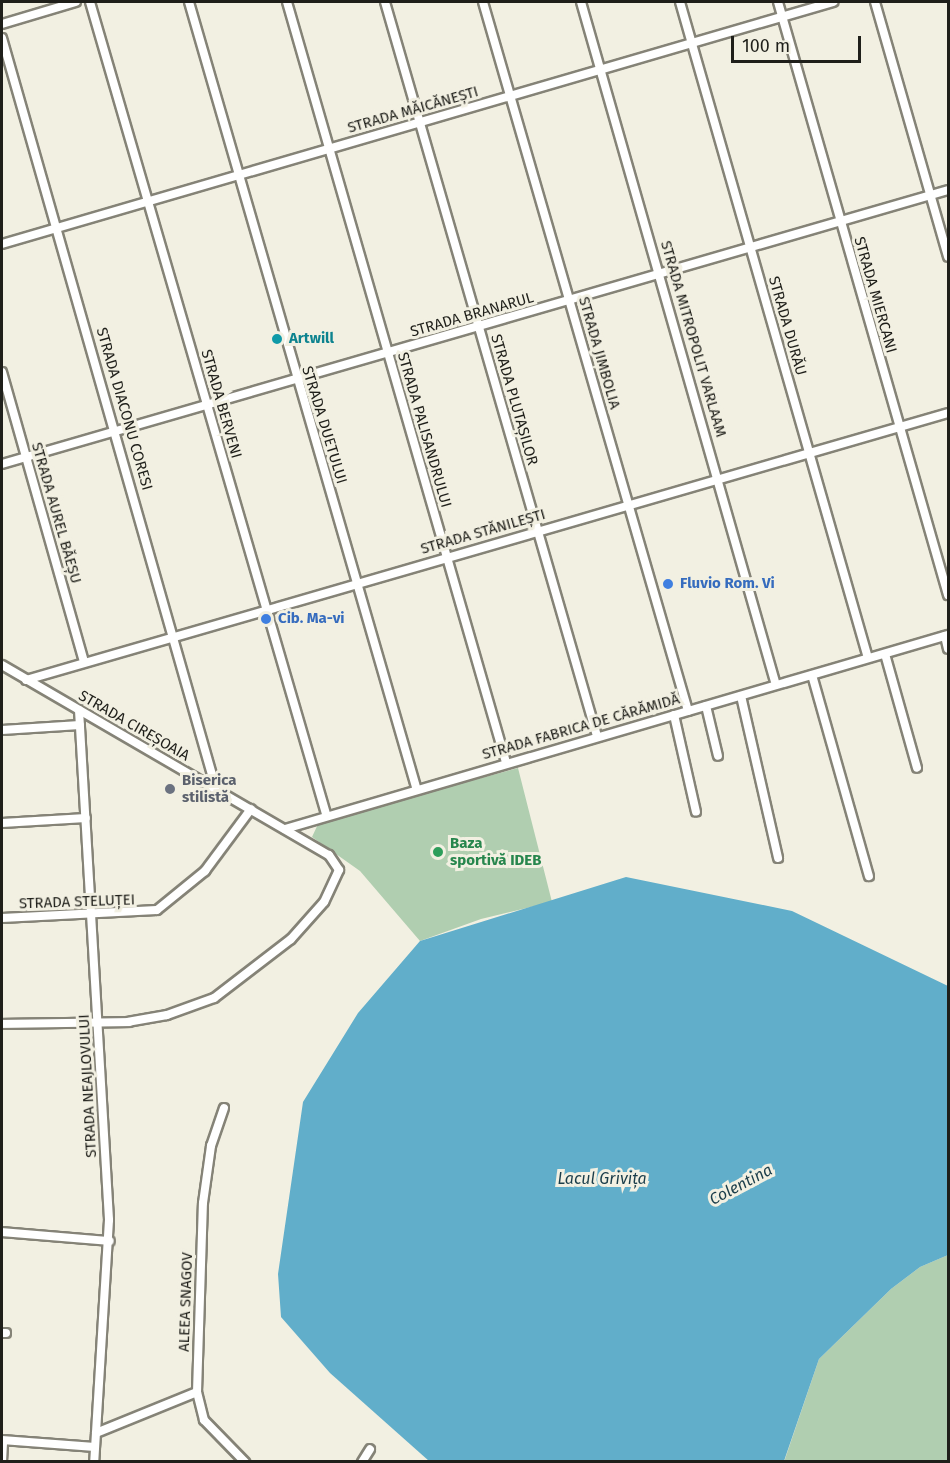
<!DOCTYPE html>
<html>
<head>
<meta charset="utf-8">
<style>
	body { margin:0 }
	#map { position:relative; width:950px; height:1463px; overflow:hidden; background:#f2f0e2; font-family:"Fira Sans",sans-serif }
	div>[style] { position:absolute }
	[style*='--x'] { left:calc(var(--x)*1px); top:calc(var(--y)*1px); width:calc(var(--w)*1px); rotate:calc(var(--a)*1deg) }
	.green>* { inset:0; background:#b0ceb0 }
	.water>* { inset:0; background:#61aeca }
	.roads { filter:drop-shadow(2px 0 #858377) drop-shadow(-2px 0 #858377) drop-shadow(0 2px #858377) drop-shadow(0 -2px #858377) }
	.street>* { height:8px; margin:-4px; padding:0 4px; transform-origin:4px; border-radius:4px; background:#fff }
	.dots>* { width:16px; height:16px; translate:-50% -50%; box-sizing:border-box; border:3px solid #f2f0e2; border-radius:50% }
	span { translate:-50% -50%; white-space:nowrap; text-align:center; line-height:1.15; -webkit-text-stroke:6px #f2f0e2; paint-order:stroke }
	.street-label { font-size:15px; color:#1f1f1a }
	.culture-label { font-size:15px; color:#0d838f; font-weight:700 }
	.left { translate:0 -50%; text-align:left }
	.shop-label { font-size:15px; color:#366cbe; font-weight:700 }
	.worship-label { font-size:15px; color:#5b616d; font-weight:700 }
	.leisure-label { font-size:15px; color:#27864d; font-weight:700 }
	.water-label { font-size:16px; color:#1a3d4a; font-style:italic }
	.frame { position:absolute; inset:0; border:3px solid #1f1f1a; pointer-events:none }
	.scale { position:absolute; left:731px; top:36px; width:130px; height:27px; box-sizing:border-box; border:3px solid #1f1f1a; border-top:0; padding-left:8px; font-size:18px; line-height:21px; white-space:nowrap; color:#1f1f1a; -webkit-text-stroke:4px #f2f0e2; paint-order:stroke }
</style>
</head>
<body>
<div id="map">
	<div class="green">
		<i style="clip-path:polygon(518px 768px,552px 902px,481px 919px,420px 941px,360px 871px,312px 837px,319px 822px)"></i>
		<i style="clip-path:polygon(948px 1255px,948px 1461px,784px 1462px,819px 1359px,891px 1289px,920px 1267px)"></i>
	</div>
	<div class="water">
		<i style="clip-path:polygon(626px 877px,792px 911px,948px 986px,948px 1255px,920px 1267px,891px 1289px,819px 1359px,784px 1461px,429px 1461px,330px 1373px,281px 1317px,278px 1274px,303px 1102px,358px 1013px,420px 941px)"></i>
	</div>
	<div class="roads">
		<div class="street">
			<i style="--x:90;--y:2;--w:846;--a:73.79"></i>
			<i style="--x:189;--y:2;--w:817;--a:73.87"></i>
			<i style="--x:287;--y:2;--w:791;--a:73.93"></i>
			<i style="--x:385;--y:2;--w:764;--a:73.89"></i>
			<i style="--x:483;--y:2;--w:738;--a:73.87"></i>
			<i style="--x:581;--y:2;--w:710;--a:74.07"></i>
			<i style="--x:680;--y:2;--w:682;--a:74.01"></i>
			<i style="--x:778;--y:2;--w:617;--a:74"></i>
			<i style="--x:875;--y:2;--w:265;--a:74"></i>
			<i style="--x:2;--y:24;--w:77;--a:-16.6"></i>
			<i style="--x:2;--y:38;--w:781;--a:74.09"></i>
			<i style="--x:2;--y:244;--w:866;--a:-16.24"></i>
			<i style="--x:2;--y:372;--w:301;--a:74.2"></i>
			<i style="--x:2;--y:464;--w:985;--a:-16.15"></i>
			<i style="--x:945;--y:636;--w:13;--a:77"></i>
			<i style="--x:885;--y:654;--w:118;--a:74.3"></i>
			<i style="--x:2;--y:665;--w:378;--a:30.2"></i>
			<i style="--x:329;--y:855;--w:18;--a:56"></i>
			<i style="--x:339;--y:870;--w:35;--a:115"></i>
			<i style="--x:324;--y:902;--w:50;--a:131.7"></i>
			<i style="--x:291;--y:939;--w:97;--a:142.5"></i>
			<i style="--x:214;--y:998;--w:50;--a:160.1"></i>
			<i style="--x:167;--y:1015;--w:39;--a:170"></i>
			<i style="--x:129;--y:1022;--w:127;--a:179.1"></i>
			<i style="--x:812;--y:675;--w:209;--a:74.2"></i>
			<i style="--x:26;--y:680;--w:960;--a:-16.15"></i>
			<i style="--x:741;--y:696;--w:166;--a:77.1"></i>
			<i style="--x:706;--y:706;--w:51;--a:76.5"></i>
			<i style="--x:79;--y:710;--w:511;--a:86.63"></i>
			<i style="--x:109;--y:1220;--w:242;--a:93.5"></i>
			<i style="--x:674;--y:715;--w:99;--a:77.2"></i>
			<i style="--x:2;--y:730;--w:78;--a:-3.7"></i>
			<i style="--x:2;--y:823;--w:84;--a:-3.4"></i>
			<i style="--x:285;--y:829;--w:691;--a:-16.31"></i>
			<i style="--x:2;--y:918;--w:155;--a:-3"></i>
			<i style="--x:157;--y:910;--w:62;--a:-39.1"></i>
			<i style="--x:205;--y:871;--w:77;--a:-53.4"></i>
			<i style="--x:2;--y:1232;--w:108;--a:4.8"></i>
			<i style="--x:2;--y:1333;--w:4;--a:0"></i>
			<i style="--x:197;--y:1392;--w:29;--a:76"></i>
			<i style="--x:204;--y:1420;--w:59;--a:45.7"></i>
			<i style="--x:96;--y:1433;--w:109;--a:-22.1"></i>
			<i style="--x:197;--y:1392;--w:189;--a:-88.2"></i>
			<i style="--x:203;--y:1203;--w:58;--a:-82"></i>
			<i style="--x:211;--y:1146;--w:40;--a:-71.1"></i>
			<i style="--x:2;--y:1440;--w:93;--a:4.3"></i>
			<i style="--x:2;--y:1462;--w:21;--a:-87"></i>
			<i style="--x:362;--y:1462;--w:15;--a:-58"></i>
		</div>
	</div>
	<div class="dots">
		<i style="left:277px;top:339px;background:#0f9aa8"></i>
		<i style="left:668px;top:584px;background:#3f7fe0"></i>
		<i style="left:266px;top:619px;background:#3f7fe0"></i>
		<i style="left:170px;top:789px;background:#6b7280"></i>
		<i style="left:438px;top:852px;background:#2e9e5b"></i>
	</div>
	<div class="street-label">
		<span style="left:413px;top:110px;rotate:-16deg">STRADA MĂICĂNEȘTI</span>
		<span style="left:875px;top:295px;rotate:74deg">STRADA MIERCANI</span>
		<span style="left:472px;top:315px;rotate:-16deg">STRADA BRANARUL</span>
		<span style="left:787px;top:326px;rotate:74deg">STRADA DURĂU</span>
		<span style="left:693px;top:339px;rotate:74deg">STRADA MITROPOLIT VARLAAM</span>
		<span style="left:599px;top:353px;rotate:74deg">STRADA JIMBOLIA</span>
		<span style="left:514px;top:400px;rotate:74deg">STRADA PLUTAȘILOR</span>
		<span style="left:221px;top:404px;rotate:74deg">STRADA BERVENI</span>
		<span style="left:124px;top:409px;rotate:74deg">STRADA DIACONU CORESI</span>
		<span style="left:324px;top:425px;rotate:73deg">STRADA DUETULUI</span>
		<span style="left:424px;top:430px;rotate:74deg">STRADA PALISANDRULUI</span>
		<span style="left:56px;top:513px;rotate:74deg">STRADA AUREL BĂEȘU</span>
		<span style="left:483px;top:532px;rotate:-16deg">STRADA STĂNILEȘTI</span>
		<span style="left:134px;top:726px;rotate:30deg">STRADA CIREȘOAIA</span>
		<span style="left:581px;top:727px;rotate:-16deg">STRADA FABRICA DE CĂRĂMIDĂ</span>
		<span style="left:77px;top:902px;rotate:-2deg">STRADA STELUȚEI</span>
		<span style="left:88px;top:1086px;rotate:-93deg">STRADA NEAJLOVULUI</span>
		<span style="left:186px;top:1302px;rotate:-88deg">ALEEA SNAGOV</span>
	</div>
	<div class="culture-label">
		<span class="left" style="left:289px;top:339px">Artwill</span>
	</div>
	<div class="shop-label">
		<span class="left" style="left:680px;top:584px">Fluvio Rom. Vi</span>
		<span class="left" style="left:278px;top:619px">Cib. Ma-vi</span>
	</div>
	<div class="worship-label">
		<span class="left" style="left:182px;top:789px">Biserica<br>stilistă</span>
	</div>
	<div class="leisure-label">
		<span class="left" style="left:450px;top:852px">Baza<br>sportivă IDEB</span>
	</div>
	<div class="water-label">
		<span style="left:602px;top:1179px">Lacul Grivița</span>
		<span style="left:741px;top:1185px;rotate:-28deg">Colentina</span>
	</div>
	<div class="frame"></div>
	<div class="scale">100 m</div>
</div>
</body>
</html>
